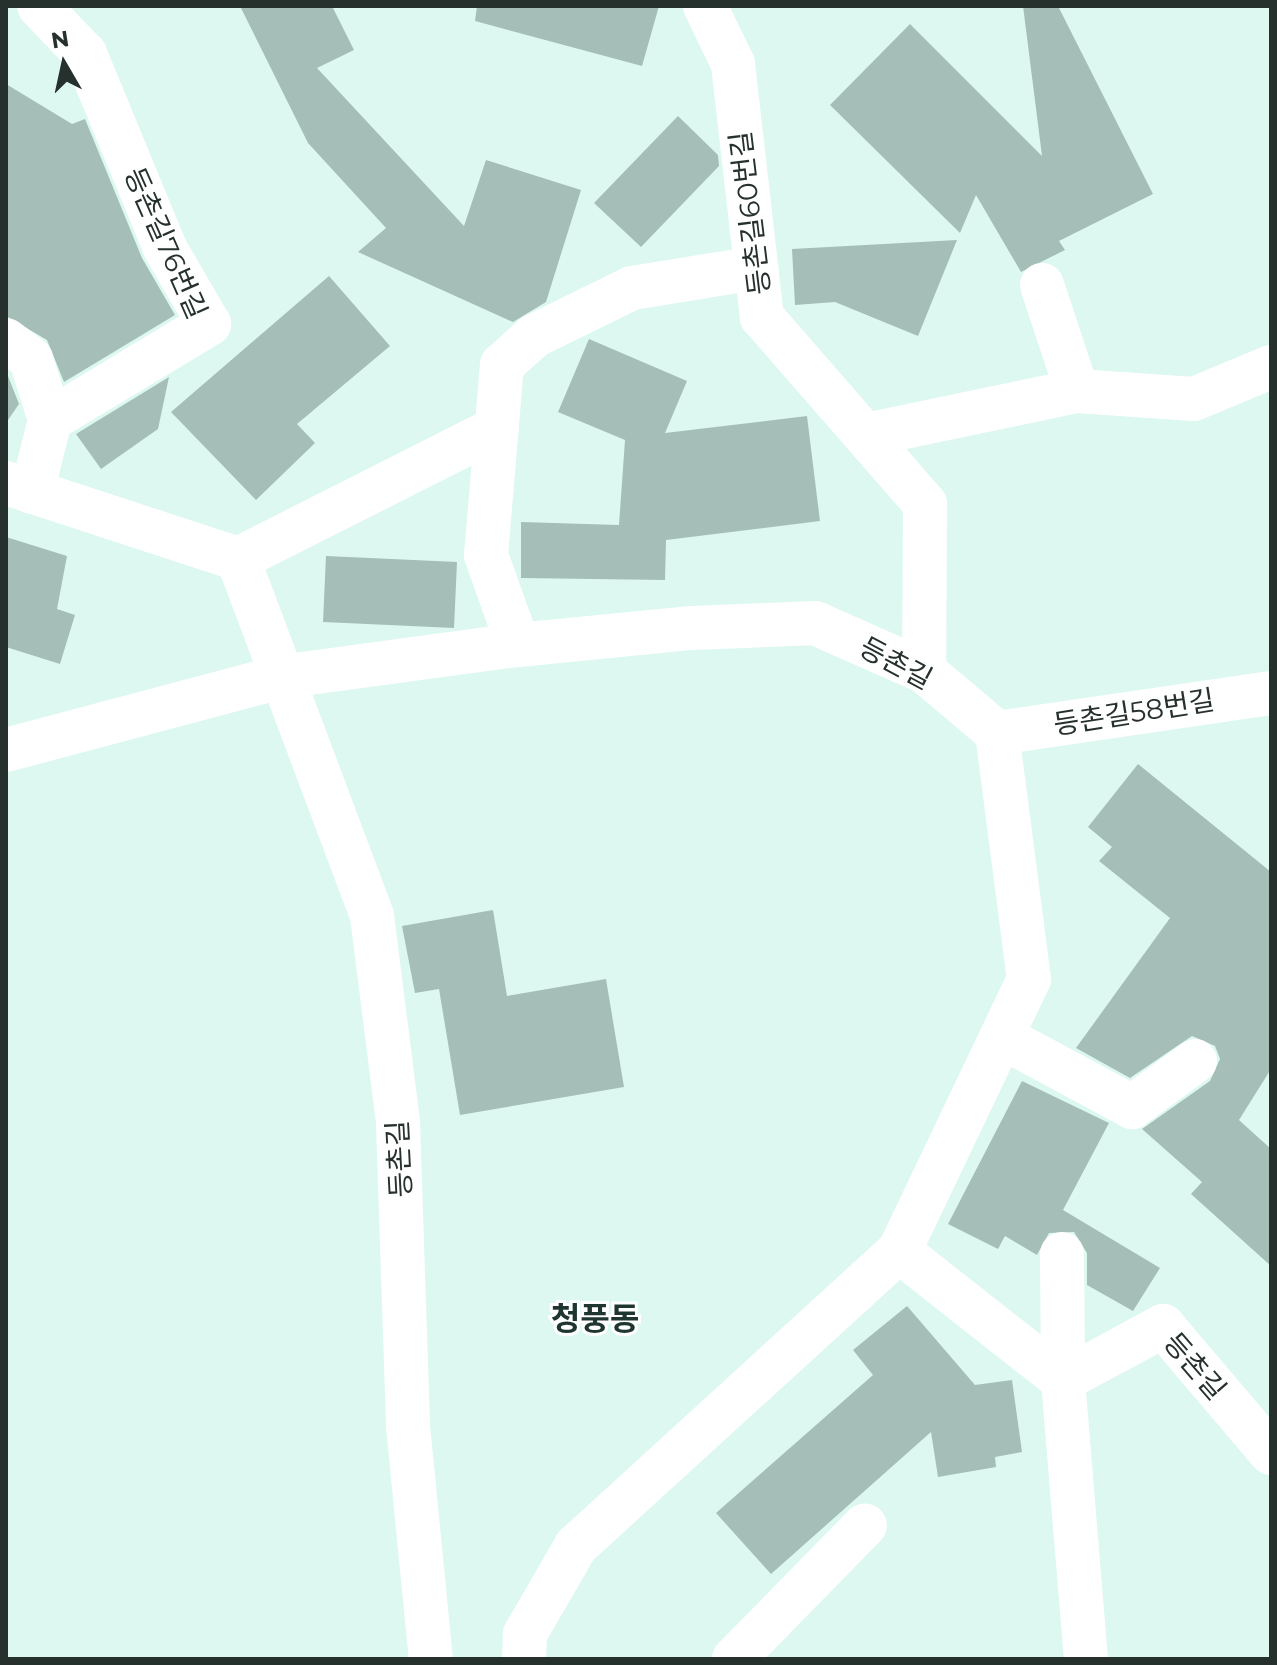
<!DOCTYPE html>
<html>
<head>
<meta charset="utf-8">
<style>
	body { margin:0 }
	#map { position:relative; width:1277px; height:1665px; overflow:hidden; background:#ddf8f1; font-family:Montserrat,"Noto Sans KR",sans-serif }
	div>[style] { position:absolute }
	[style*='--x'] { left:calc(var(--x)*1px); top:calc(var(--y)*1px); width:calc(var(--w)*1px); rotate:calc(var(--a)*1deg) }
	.building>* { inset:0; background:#a5bfb8 }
	.minor>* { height:44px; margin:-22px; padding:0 22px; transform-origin:22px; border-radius:22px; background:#fff }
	span { translate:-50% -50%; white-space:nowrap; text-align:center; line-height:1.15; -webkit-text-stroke:6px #fefefe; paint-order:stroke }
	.street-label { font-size:28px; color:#26302d }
	.quarter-label { font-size:32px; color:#1f3630; font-weight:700 }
	.frame { position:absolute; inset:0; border:8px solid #26302d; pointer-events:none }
	.north { position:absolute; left:24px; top:24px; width:80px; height:80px; -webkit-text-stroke:6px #fefefe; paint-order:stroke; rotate:351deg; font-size:22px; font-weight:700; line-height:32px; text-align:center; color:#26302d }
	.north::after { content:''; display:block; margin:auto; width:28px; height:36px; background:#26302d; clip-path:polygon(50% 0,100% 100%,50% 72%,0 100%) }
</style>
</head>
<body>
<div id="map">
	<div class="building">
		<i style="clip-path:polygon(240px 6px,332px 6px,354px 50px,317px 68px,464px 226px,486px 160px,581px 190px,546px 302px,513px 322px,358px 252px,386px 228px,308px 143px)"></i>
		<i style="clip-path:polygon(477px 6px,659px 6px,642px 66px,475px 21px)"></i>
		<i style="clip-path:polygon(1023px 6px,1058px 6px,1153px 194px,1059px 241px,1065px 250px,1021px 272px,976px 195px,960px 233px,830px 105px,910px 24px,1042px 156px)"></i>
		<i style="clip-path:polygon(6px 84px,72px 124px,85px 119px,142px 258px,175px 315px,64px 382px,47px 340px,6px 316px)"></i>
		<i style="clip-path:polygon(678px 116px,718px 155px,719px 166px,641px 247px,594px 203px)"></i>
		<i style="clip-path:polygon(957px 240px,918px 336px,835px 302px,795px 305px,792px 249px)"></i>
		<i style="clip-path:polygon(329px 276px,390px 346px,297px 424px,315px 443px,256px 500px,171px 412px)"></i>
		<i style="clip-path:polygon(589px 339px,687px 381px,665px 433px,807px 416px,820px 521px,666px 540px,665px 580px,521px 578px,521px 522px,619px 525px,625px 440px,558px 412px)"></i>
		<i style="clip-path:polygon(6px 371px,19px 404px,6px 423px)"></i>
		<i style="clip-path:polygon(169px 377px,158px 429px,101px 469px,76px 434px)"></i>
		<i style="clip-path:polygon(6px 537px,67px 556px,57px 609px,75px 615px,60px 664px,6px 647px)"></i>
		<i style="clip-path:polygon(326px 556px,457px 562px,454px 628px,323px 622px)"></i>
		<i style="clip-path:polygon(1138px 764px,1271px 872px,1271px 1069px,1239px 1120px,1271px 1149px,1271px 1266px,1191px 1194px,1202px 1182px,1142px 1129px,1210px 1081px,1220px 1059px,1215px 1046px,1192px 1036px,1130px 1078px,1076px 1048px,1170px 918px,1099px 861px,1112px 847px,1088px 827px)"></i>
		<i style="clip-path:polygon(493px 910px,507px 996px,606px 979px,624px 1087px,460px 1115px,439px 989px,415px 993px,402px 926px)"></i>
		<i style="clip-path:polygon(1022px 1081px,1109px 1123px,1063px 1210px,1160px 1268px,1133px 1311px,1087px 1285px,1087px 1253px,1074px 1232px,1049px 1233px,1037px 1255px,1005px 1236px,998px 1249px,948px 1224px)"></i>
		<i style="clip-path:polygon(907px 1306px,975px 1385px,1012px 1380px,1022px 1452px,995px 1457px,996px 1467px,938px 1477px,931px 1432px,771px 1574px,716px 1513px,873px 1375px,853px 1350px)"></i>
	</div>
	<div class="minor">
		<i style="--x:705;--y:6;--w:64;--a:64.2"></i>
		<i style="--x:733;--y:64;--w:255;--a:83.5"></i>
		<i style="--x:762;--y:317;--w:248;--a:48.9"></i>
		<i style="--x:925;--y:504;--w:167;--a:90.3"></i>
		<i style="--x:1042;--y:285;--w:112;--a:71.7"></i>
		<i style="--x:6;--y:340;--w:31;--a:37"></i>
		<i style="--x:31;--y:359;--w:64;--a:72.7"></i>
		<i style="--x:866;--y:435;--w:216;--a:-11.8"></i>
		<i style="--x:1077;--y:391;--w:117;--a:3.9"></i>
		<i style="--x:1194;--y:399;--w:83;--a:-22.6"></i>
		<i style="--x:6;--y:483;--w:244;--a:18.1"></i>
		<i style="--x:238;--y:559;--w:381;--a:69.4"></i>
		<i style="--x:372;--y:916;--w:209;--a:82.8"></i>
		<i style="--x:398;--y:1123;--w:303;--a:88.1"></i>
		<i style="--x:408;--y:1426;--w:234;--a:84.4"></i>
		<i style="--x:32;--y:492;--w:74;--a:-76"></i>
		<i style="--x:50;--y:420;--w:186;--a:-31.1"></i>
		<i style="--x:209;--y:324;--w:88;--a:-120.1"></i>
		<i style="--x:165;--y:248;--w:210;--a:-112.4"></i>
		<i style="--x:85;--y:54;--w:66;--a:-133.8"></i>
		<i style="--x:238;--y:559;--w:290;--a:-26.8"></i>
		<i style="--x:518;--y:645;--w:96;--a:-109.6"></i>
		<i style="--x:486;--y:555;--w:191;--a:-85.2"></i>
		<i style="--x:502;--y:365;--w:43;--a:-42.2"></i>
		<i style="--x:534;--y:336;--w:109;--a:-26.1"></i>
		<i style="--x:632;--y:288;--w:126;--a:-9.2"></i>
		<i style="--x:997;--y:733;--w:277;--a:-8.3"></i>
		<i style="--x:6;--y:750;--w:284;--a:-14.9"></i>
		<i style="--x:280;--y:677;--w:240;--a:-7.7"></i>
		<i style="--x:518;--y:645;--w:175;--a:-5.6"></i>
		<i style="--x:692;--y:628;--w:123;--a:-2.3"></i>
		<i style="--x:815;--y:623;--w:119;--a:23.8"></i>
		<i style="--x:924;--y:671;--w:96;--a:40.3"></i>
		<i style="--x:997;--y:733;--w:248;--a:82.6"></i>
		<i style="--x:1029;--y:979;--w:301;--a:115.5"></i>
		<i style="--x:899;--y:1251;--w:209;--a:38.2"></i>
		<i style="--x:1063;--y:1380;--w:280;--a:85.3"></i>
		<i style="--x:1002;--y:1037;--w:148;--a:28.3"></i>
		<i style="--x:1132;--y:1107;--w:78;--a:-36.1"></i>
		<i style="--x:1062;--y:1254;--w:126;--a:89.5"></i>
		<i style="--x:1063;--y:1380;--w:114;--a:-28.4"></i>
		<i style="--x:1163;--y:1326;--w:167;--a:49.6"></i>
		<i style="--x:524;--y:1659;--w:25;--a:-88"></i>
		<i style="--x:525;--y:1634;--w:102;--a:-59.9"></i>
		<i style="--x:576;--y:1546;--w:437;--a:-42.4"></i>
		<i style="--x:734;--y:1659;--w:187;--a:-45.6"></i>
	</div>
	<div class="street-label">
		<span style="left:750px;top:213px;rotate:-97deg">등촌길60번길</span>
		<span style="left:166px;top:243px;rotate:66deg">등촌길76번길</span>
		<span style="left:896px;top:663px;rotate:28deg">등촌길</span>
		<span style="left:1134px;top:712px;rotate:-9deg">등촌길58번길</span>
		<span style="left:399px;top:1159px;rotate:-93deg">등촌길</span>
		<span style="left:1195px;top:1366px;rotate:49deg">등촌길</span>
	</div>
	<div class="quarter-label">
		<span style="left:595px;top:1319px">청풍동</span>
	</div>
	<div class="frame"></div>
	<div class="north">N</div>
</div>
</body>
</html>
